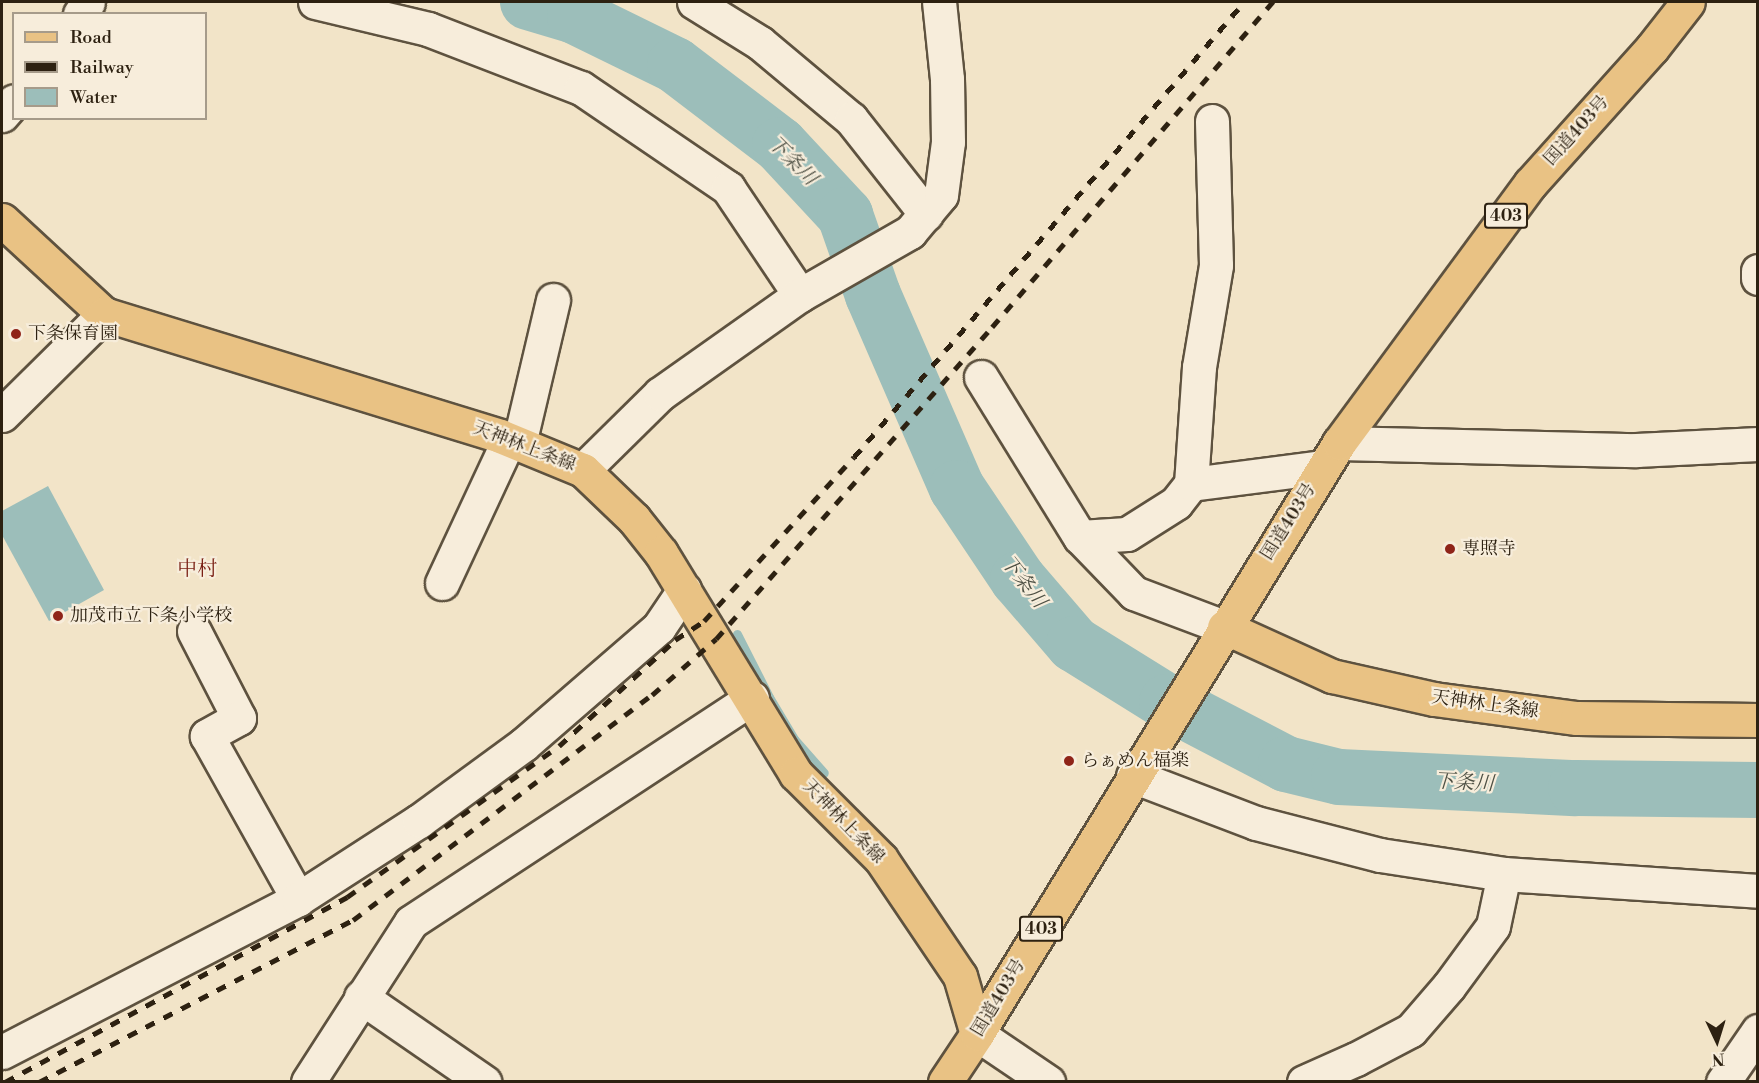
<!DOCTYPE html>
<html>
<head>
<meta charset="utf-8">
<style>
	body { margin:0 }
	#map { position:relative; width:1759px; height:1083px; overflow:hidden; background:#f2e4c8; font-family:"Libre Bodoni","Noto Serif JP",serif }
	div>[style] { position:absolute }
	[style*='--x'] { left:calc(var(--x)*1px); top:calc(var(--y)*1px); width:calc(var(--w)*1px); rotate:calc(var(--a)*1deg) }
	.water>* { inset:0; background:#9cbeba }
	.stream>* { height:9px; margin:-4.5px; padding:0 4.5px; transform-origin:4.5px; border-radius:4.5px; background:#9cbeba }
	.river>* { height:56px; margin:-28px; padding:0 28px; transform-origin:28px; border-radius:28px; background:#9cbeba }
	.roads { filter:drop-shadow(2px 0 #5e523f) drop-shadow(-2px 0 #5e523f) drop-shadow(0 2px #5e523f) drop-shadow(0 -2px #5e523f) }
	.minor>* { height:33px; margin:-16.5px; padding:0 16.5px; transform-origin:16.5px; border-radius:16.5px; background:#f7eddb }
	.major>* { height:33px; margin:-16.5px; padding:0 16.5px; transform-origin:16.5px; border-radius:16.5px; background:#e9c284 }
	.highway>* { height:33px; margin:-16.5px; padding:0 16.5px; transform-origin:16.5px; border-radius:16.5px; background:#e9c284 }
	.rail>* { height:4.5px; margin-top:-2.25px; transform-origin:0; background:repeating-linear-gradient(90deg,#2d2111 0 10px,transparent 0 20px) }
	.dots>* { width:16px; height:16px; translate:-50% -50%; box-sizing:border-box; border:3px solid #f7eddb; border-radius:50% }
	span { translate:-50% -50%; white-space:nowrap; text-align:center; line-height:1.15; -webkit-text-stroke:4.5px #f7eddb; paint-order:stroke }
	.shield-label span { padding:2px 4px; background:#f7eddb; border:2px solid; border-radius:4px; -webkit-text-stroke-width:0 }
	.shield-label { font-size:16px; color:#2d2111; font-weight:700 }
	.street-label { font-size:18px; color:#2d2111 }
	.poi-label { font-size:18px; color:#2d2111 }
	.left { translate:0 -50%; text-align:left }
	.water-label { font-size:20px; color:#4e5044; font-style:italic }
	.neighbourhood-label { font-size:20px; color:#7a1f14 }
	.frame { position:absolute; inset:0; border:3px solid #2d2111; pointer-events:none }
	.legend { position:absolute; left:12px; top:12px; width:195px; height:108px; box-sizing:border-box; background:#f7eddb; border:2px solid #a69b8a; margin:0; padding:8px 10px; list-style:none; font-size:18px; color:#2d2111 }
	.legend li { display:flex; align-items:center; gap:12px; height:30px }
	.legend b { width:30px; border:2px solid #a69b8a }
	.north { position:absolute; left:1687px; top:1011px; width:60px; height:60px; -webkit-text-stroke:4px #f7eddb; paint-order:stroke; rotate:176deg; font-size:16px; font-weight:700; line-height:24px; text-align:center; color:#2d2111 }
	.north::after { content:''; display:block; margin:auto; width:21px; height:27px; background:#2d2111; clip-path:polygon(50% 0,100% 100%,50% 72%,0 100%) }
</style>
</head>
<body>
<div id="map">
	<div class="water">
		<i style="clip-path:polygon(48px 486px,104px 590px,49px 621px,2px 535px,2px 511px)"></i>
	</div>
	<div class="stream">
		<i style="--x:737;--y:634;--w:71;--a:63.1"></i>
		<i style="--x:769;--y:697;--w:49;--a:59.2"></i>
		<i style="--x:794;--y:739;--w:45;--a:48.6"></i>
	</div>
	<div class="river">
		<i style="--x:528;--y:2;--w:49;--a:16.6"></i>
		<i style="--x:575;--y:16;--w:111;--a:26.1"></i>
		<i style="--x:675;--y:65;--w:132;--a:37.3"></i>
		<i style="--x:780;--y:145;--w:96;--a:47.1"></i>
		<i style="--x:845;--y:215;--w:85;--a:70.7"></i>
		<i style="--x:873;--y:295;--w:210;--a:66.5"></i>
		<i style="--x:957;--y:488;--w:110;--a:56.2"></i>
		<i style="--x:1018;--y:579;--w:86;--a:49.3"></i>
		<i style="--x:1074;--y:644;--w:110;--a:31.9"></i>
		<i style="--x:1167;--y:702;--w:134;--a:27.5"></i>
		<i style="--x:1286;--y:764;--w:55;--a:13.8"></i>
		<i style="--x:1339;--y:777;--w:237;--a:2.7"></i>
		<i style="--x:1576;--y:788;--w:182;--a:0.6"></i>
	</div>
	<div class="roads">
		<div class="minor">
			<i style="--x:315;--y:2;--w:116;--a:13.4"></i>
			<i style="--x:428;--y:29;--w:164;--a:21.1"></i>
			<i style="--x:581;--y:88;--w:178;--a:34.2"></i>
			<i style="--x:728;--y:188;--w:129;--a:56.1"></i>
			<i style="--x:694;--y:2;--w:78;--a:31.8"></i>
			<i style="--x:760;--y:43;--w:119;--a:39.9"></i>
			<i style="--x:851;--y:119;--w:121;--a:51.7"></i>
			<i style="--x:80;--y:14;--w:14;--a:-56"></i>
			<i style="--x:2;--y:115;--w:18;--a:-49"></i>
			<i style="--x:1758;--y:271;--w:7;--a:90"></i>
			<i style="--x:981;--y:377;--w:188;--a:58.3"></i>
			<i style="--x:1080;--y:537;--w:78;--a:46"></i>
			<i style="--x:1134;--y:593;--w:96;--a:20.7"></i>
			<i style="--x:2;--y:415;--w:144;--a:-44.7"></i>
			<i style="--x:1339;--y:443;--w:297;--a:1.4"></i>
			<i style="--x:1636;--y:450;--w:122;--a:-2.8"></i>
			<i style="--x:519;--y:444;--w:148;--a:-76.7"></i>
			<i style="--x:583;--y:470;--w:108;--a:-44.6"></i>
			<i style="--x:660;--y:394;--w:171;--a:-35.3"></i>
			<i style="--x:800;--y:295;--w:127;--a:-29.8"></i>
			<i style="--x:910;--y:232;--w:48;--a:-50"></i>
			<i style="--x:941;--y:195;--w:53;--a:-82.5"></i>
			<i style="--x:948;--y:142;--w:63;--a:-90.9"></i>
			<i style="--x:947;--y:79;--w:77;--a:-95.9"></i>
			<i style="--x:1191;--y:484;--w:134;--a:-7.3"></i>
			<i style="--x:1080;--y:537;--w:47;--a:-3.7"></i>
			<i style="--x:1127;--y:534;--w:58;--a:-32.3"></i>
			<i style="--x:1176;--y:503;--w:24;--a:-52"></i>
			<i style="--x:1191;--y:484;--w:117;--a:-86.1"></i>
			<i style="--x:1199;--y:367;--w:103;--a:-80.5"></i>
			<i style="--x:1216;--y:265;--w:144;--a:-91.6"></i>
			<i style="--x:442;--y:583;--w:159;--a:-65"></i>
			<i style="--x:194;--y:631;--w:98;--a:62.7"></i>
			<i style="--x:239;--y:718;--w:37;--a:151"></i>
			<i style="--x:207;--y:736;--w:187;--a:60.8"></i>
			<i style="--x:1133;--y:776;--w:132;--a:20.9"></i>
			<i style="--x:1256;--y:823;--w:128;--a:14.5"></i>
			<i style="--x:1380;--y:855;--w:125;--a:8.7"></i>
			<i style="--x:1504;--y:874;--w:255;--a:3.8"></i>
			<i style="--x:361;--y:997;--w:150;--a:34.6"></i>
			<i style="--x:977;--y:1034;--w:86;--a:34.1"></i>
			<i style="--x:2;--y:1052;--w:333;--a:-27.3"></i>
			<i style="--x:298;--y:899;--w:144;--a:-32.8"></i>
			<i style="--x:419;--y:821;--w:129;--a:-36.2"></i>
			<i style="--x:523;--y:745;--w:180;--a:-40.9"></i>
			<i style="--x:659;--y:627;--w:45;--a:-56"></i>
			<i style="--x:308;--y:1082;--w:190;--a:-57.2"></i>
			<i style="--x:411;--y:922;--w:408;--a:-33.3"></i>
			<i style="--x:1304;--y:1082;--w:57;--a:-23.9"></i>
			<i style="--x:1356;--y:1059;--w:62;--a:-27.8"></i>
			<i style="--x:1411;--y:1030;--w:58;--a:-49.2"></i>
			<i style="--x:1449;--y:986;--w:74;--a:-53.7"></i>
			<i style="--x:1493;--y:926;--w:53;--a:-78.1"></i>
			<i style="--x:1723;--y:1082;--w:62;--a:-55.5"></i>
		</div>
		<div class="major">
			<i style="--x:2;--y:220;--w:139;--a:42.7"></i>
			<i style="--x:104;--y:314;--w:414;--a:17.1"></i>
			<i style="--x:500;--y:436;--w:90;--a:22.3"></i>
			<i style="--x:583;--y:470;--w:71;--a:43.9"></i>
			<i style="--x:634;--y:519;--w:43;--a:51.5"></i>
			<i style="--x:661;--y:553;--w:259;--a:58.6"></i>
			<i style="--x:796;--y:774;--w:120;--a:45"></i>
			<i style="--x:881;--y:859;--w:141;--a:56"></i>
			<i style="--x:960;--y:976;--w:60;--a:73.7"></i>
			<i style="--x:1224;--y:627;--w:119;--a:24.4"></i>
			<i style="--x:1332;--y:676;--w:105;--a:12.7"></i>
			<i style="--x:1434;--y:699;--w:144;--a:7.6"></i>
			<i style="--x:1577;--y:718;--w:181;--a:0.6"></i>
		</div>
		<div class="highway">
			<i style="--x:945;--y:1082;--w:58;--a:-56.3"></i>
			<i style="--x:977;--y:1034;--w:693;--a:-58.51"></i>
			<i style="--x:1339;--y:443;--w:322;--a:-53.6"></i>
			<i style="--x:1530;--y:184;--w:183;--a:-48.1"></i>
			<i style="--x:1652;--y:48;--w:58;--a:-52"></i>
		</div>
	</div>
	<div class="rail">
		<i style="--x:5;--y:1082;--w:389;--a:-28.4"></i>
		<i style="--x:347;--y:897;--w:260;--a:-35.5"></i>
		<i style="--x:559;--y:746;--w:157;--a:-42.4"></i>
		<i style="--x:675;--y:640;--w:35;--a:-33"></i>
		<i style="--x:704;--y:621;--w:222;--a:-47.6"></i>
		<i style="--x:854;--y:457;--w:599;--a:-49.4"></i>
		<i style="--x:39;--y:1082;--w:353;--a:-27.3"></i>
		<i style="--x:353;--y:920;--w:374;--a:-37"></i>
		<i style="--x:652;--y:695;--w:85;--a:-41.2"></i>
		<i style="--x:716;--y:639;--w:417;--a:-48.5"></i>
		<i style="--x:992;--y:327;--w:430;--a:-49.2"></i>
	</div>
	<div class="dots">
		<i style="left:16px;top:334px;background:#8f2418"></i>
		<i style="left:1450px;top:549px;background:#8f2418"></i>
		<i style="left:58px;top:616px;background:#8f2418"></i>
		<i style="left:1069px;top:761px;background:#8f2418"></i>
	</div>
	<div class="shield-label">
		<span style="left:1506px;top:216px">403</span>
		<span style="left:1041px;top:929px">403</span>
	</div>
	<div class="street-label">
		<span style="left:1577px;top:131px;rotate:-48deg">国道403号</span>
		<span style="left:524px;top:447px;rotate:21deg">天神林上条線</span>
		<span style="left:1289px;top:522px;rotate:-58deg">国道403号</span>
		<span style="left:1485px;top:705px;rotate:8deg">天神林上条線</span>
		<span style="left:843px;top:822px;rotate:46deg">天神林上条線</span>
		<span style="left:999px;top:998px;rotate:-59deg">国道403号</span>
	</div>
	<div class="poi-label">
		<span class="left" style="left:28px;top:334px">下条保育園</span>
		<span class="left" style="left:1462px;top:549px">専照寺</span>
		<span class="left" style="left:70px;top:616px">加茂市立下条小学校</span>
		<span class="left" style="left:1081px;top:761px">らぁめん福楽</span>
	</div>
	<div class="water-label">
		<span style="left:792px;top:161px;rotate:45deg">下条川</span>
		<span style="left:1023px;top:582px;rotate:52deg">下条川</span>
		<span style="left:1464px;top:783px;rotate:3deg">下条川</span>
	</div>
	<div class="neighbourhood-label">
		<span style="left:197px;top:569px">中村</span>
	</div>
	<div class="frame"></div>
	<ul class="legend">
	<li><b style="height:8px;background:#e9c284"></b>Road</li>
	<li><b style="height:8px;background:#2d2111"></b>Railway</li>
	<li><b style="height:16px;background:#9cbeba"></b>Water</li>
	</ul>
	<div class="north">N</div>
</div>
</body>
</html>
